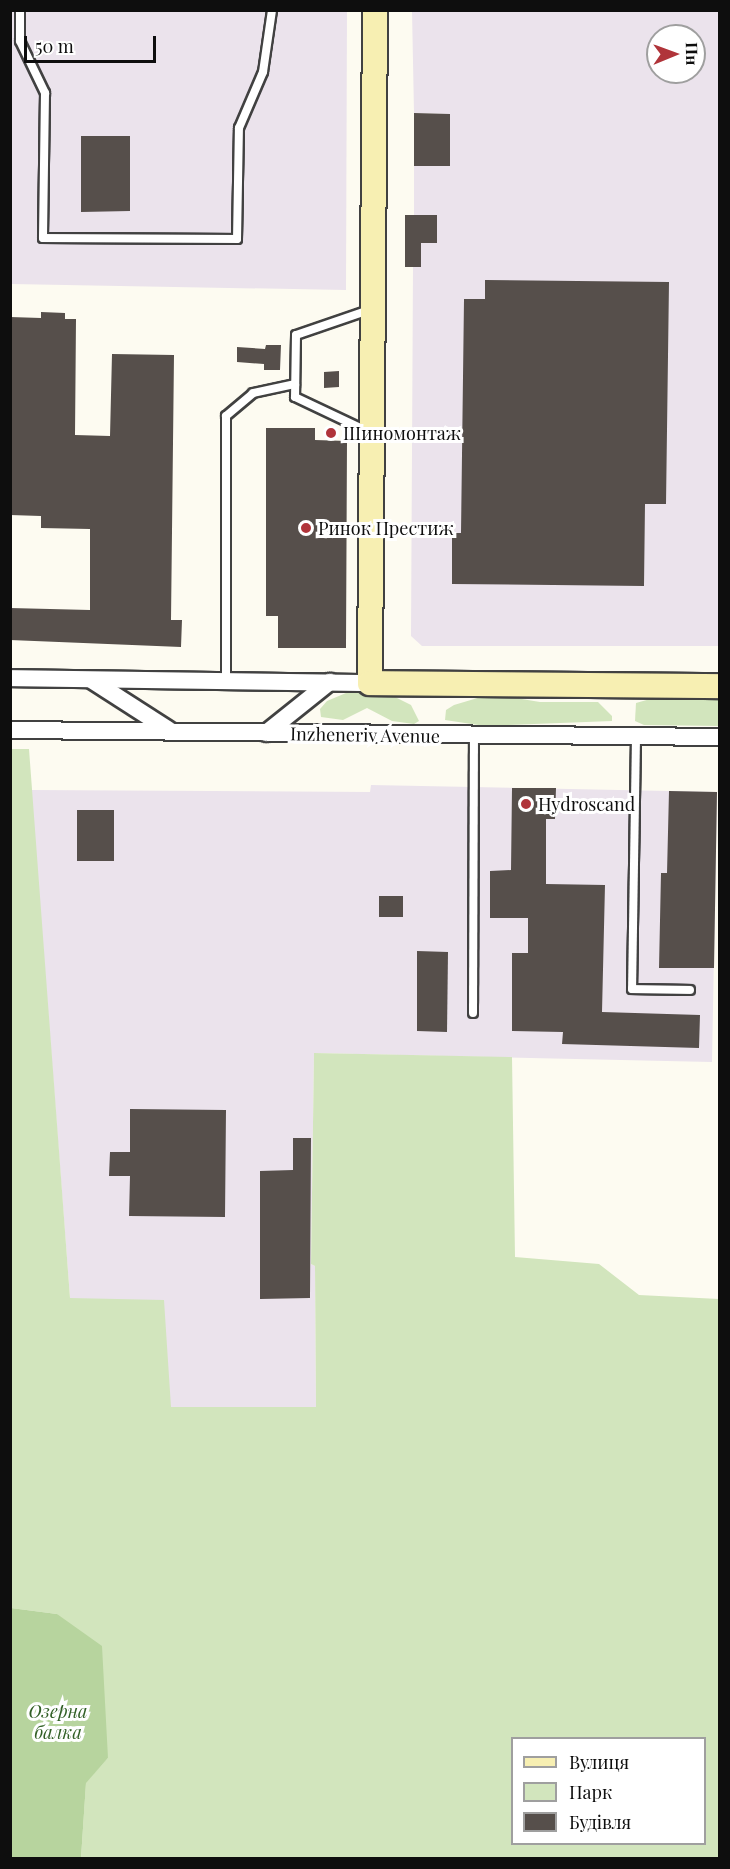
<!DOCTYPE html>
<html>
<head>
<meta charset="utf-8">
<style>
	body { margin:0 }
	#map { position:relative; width:730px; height:1869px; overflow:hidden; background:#fdfbf1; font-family:"Playfair Display",serif }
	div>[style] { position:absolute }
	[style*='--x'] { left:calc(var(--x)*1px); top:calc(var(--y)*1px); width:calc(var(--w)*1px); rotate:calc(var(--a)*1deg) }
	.industrial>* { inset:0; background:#ebe3ec }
	.green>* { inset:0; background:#d2e5bd }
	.forest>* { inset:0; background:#b7d49e }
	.building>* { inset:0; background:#564f4b }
	.roads { filter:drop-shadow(2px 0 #414141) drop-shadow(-2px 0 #414141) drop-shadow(0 2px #414141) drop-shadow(0 -2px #414141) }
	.lane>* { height:8px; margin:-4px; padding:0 4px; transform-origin:4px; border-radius:4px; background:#fff }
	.street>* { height:16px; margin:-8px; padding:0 8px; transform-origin:8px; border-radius:8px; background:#fff }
	.secondary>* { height:24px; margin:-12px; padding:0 12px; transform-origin:12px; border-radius:12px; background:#f7efb2 }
	.dots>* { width:16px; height:16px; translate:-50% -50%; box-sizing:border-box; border:3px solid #fff; border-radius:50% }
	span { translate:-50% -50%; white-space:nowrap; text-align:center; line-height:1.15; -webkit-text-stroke:6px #fff; paint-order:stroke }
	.poi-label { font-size:18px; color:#0e0e0e }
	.left { translate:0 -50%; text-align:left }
	.street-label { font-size:18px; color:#0e0e0e }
	.park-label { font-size:18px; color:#315f25; font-style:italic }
	.frame { position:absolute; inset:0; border:12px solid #0e0e0e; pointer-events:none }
	.legend { position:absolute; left:511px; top:1737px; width:195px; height:108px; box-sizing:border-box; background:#fff; border:2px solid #9f9f9f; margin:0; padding:8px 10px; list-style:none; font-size:18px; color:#0e0e0e }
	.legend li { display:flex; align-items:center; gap:12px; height:30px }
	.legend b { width:30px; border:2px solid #9f9f9f }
	.north { position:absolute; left:646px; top:24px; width:60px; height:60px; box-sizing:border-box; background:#fff; border:2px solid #9f9f9f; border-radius:50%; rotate:89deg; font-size:16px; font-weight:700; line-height:24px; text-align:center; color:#0e0e0e }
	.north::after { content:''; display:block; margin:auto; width:21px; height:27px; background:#b0343a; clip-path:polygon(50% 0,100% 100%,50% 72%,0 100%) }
	.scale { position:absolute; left:24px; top:36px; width:132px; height:27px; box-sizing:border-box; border:3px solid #0e0e0e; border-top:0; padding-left:8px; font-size:18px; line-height:21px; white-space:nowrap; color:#0e0e0e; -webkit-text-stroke:4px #fff; paint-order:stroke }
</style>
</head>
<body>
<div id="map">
	<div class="industrial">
		<i style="clip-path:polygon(11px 11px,347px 11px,346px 290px,11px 284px)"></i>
		<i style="clip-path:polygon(evenodd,412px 11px,719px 11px,719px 646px,422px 646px,411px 636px,413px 267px,421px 266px,421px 243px,437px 243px,437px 215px,414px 215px,414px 166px,450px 166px,450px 114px,414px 113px,412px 11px,658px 36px,694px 36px,694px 72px,658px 72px,658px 36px)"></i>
		<i style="clip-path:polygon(371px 785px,717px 792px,712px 1062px,314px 1053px,311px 1264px,315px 1266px,316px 1407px,170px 1407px,170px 1397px,70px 1298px,31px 790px,370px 792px)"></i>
	</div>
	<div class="green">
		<i style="clip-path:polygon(346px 693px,381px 693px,395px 697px,411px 705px,419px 721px,414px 724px,392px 721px,367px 708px,343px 720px,321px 717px,320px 709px,327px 701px)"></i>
		<i style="clip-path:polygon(491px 694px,540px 702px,598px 702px,612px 716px,612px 721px,485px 726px,445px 720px,446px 710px,454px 705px)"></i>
		<i style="clip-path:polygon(661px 696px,719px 698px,719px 726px,644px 725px,635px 721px,636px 703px)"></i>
		<i style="clip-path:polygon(evenodd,11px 749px,29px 749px,70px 1298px,164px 1300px,171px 1407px,316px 1407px,315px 1266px,311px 1264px,314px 1053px,512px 1057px,515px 1257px,599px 1264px,639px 1295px,719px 1299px,719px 1858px,81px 1858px,86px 1782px,108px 1758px,57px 1614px,11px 1608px,11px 749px,512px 1738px,704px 1738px,704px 1844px,512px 1844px,512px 1738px)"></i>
	</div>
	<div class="forest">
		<i style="clip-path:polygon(11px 1608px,57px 1614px,102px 1646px,108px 1758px,86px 1783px,81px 1858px,11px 1858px)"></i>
	</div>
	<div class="building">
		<i style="clip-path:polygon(414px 113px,450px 114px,450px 166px,414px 166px)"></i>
		<i style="clip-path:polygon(81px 136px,130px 136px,130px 211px,81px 212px)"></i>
		<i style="clip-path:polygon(405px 215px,437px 215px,437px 243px,421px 243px,421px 267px,405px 267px)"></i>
		<i style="clip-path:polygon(485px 280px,669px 282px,666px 504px,645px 504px,644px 586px,452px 584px,452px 533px,461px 533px,464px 299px,485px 299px)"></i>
		<i style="clip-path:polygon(41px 312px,65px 313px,65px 319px,76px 319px,75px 435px,110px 436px,112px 354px,174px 355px,171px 620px,182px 620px,181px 647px,10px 640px,10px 608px,90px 610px,90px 529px,41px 528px,41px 516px,10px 515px,10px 317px,41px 318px)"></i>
		<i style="clip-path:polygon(266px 345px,281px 345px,280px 370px,264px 370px,264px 364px,237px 362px,237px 347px,265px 349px)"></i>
		<i style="clip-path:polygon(339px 371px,339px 387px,324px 388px,324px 372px)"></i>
		<i style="clip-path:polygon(266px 428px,315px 428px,315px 440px,347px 441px,346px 648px,278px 648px,278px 616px,266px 616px)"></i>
		<i style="clip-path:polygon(512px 788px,556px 788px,555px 819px,546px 819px,546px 884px,605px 885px,602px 1012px,700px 1015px,699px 1048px,562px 1044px,563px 1032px,512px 1031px,512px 953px,528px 953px,528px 918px,490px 918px,490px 871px,511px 870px)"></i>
		<i style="clip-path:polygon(669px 791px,717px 792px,714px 968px,659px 968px,661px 873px,667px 873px)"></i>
		<i style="clip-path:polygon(77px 810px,114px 810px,114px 861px,77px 861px)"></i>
		<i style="clip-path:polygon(379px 896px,403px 896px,403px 917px,379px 917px)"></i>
		<i style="clip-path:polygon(417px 951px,448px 952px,447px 1032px,417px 1031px)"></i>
		<i style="clip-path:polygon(130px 1109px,226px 1110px,225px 1217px,129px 1216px,130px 1176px,109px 1176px,110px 1152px,130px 1152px)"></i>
		<i style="clip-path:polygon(293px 1138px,311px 1138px,310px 1298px,260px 1299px,260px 1171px,293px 1170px)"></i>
	</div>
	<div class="roads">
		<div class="lane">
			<i style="--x:20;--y:10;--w:31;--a:90"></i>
			<i style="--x:20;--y:41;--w:58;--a:64.3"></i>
			<i style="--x:45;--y:93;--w:145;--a:90.8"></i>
			<i style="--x:43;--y:238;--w:194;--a:0.3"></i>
			<i style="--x:237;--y:239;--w:111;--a:-89"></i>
			<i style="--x:239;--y:128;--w:61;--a:-66.8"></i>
			<i style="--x:263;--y:72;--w:63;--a:-81.7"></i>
			<i style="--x:369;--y:310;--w:77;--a:161.1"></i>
			<i style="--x:296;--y:335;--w:62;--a:90.9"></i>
			<i style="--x:295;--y:397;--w:82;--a:25.3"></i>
			<i style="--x:226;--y:681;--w:265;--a:-90"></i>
			<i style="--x:226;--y:416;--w:35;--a:-40"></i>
			<i style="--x:253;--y:393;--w:43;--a:-12.1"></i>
			<i style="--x:636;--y:737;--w:252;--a:90.9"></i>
			<i style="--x:632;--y:989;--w:58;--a:1"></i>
			<i style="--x:473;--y:1013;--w:277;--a:-89.8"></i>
		</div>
		<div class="street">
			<i style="--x:10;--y:678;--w:360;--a:0.8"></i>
			<i style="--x:93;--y:681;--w:90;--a:32.8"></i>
			<i style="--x:10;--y:730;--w:710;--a:0.56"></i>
			<i style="--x:266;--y:733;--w:82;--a:-38.6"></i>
		</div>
		<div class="secondary">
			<i style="--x:375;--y:10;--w:673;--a:90.43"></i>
			<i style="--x:370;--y:683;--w:350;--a:0.5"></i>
		</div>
	</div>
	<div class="dots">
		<i style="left:331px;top:433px;background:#b0343a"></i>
		<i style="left:306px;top:528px;background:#b0343a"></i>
		<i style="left:526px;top:804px;background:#b0343a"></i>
	</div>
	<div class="poi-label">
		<span class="left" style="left:343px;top:433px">Шиномонтаж</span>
		<span class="left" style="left:318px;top:528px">Ринок Престиж</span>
		<span class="left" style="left:538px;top:804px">Hydroscand</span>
	</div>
	<div class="street-label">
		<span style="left:365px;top:735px;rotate:1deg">Inzheneriv Avenue</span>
	</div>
	<div class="park-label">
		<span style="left:58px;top:1722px">Озерна<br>балка</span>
	</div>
	<div class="frame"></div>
	<ul class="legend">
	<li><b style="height:8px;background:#f7efb2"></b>Вулиця</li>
	<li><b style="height:16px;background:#d2e5bd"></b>Парк</li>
	<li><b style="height:16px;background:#564f4b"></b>Будівля</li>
	</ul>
	<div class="north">Пн</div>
	<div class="scale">50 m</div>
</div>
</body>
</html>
